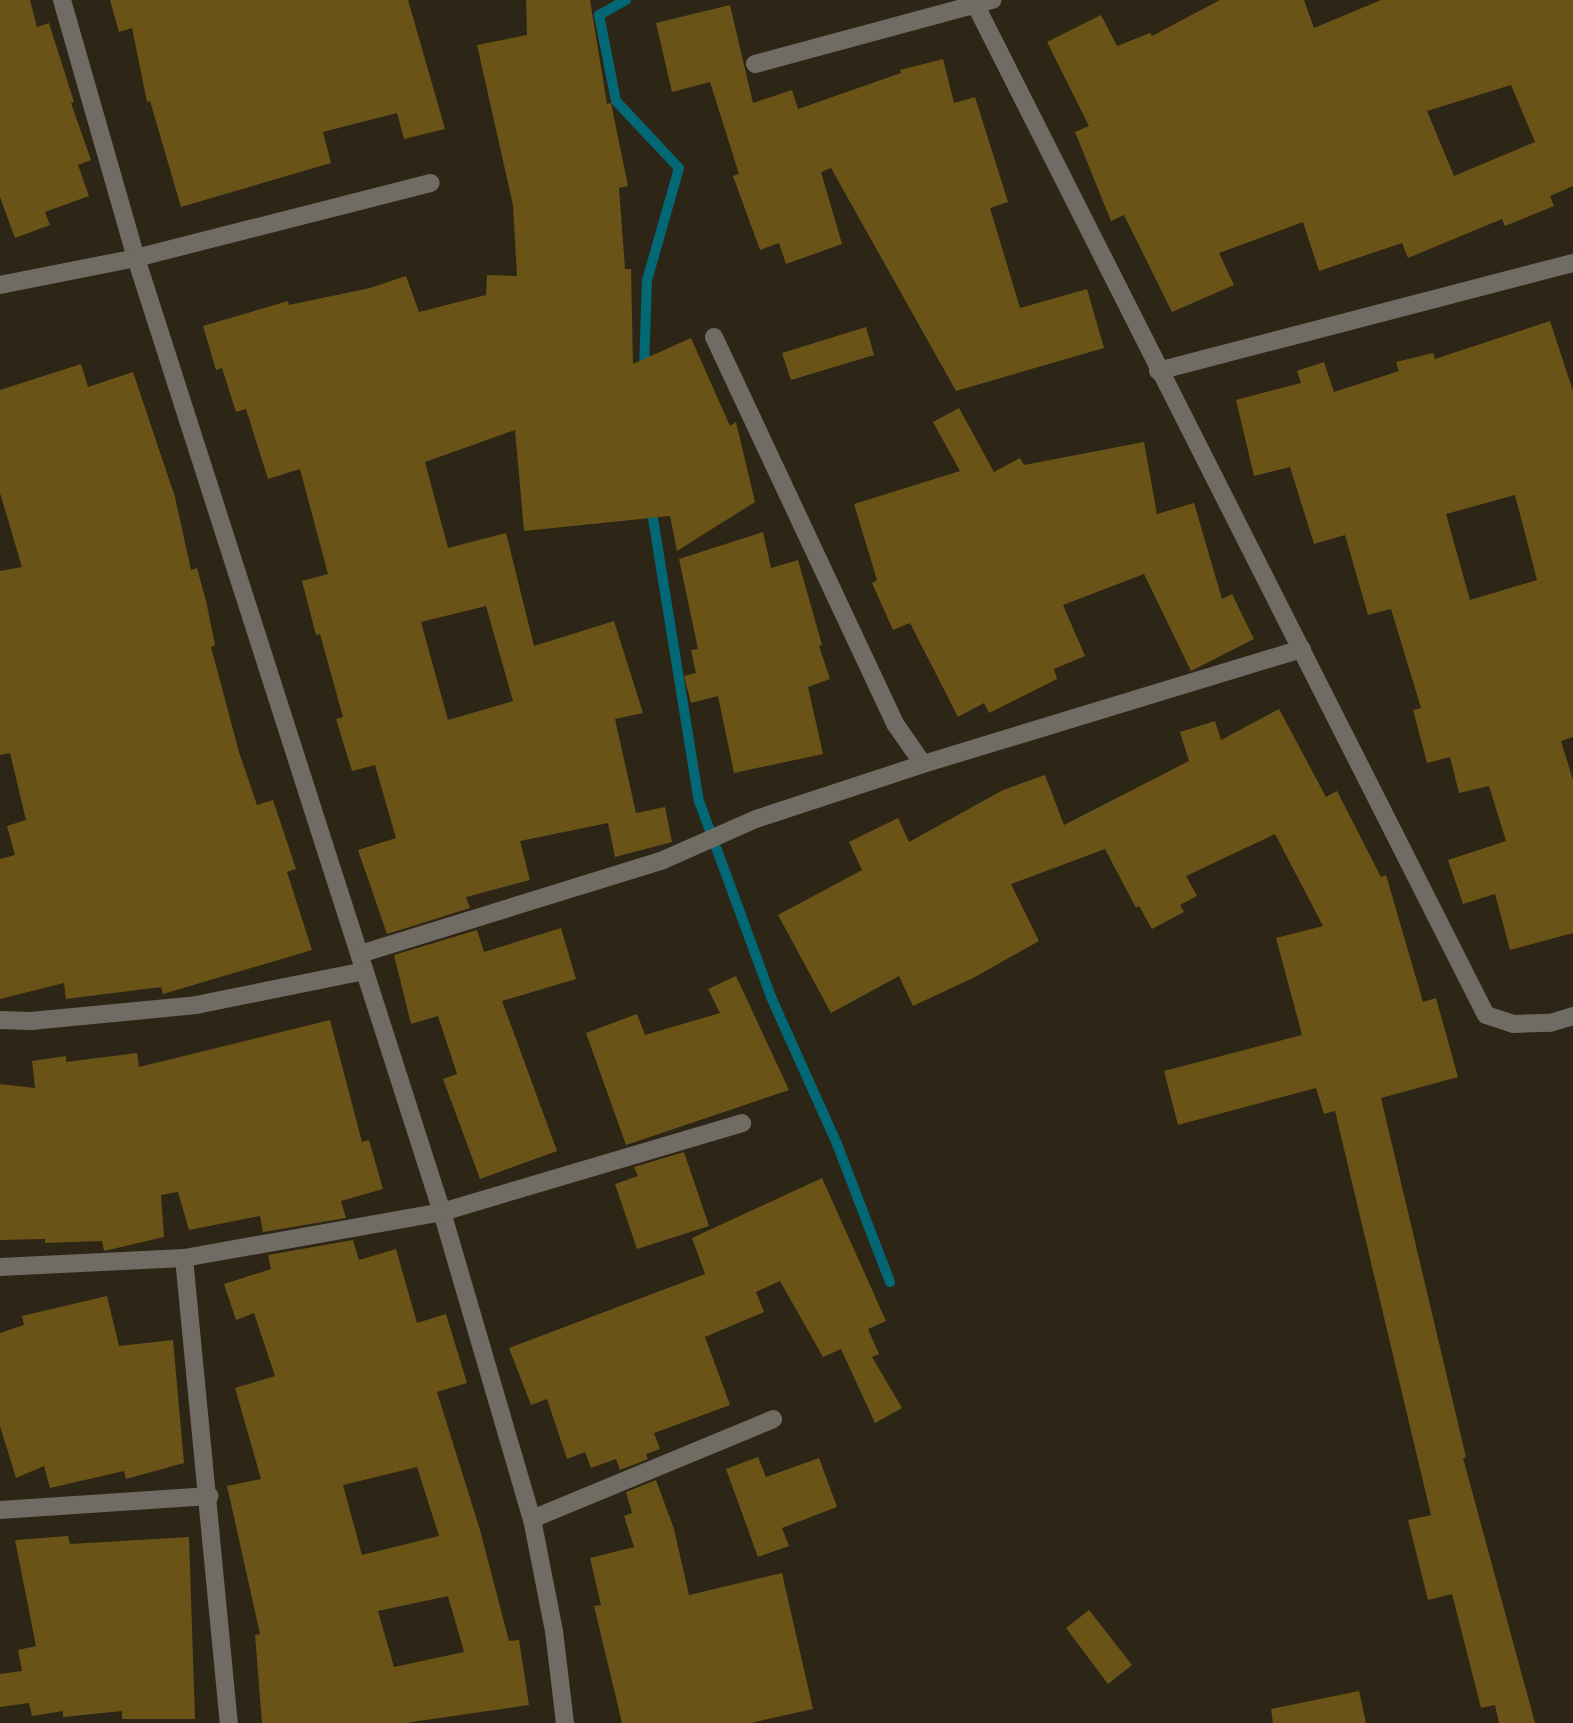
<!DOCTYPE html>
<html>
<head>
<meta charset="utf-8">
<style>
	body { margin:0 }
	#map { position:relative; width:1573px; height:1723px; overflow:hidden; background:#2d2616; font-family:"Playfair Display",serif }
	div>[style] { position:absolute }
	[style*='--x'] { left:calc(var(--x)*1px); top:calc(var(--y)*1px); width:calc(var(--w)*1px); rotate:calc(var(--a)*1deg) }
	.stream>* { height:10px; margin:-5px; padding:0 5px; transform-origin:5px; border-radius:5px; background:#026875 }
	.building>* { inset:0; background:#6a5317 }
	.minor>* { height:18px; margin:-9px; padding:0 9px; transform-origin:9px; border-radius:9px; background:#706b63 }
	span { translate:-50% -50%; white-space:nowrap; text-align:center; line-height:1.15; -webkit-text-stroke:5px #231d0d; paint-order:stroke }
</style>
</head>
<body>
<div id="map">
	<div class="stream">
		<i style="--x:626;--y:0;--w:31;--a:151"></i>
		<i style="--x:599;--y:15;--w:88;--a:78.8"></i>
		<i style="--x:616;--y:101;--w:92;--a:46.8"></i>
		<i style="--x:679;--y:168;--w:116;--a:105.9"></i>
		<i style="--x:647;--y:280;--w:92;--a:91.9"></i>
		<i style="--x:651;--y:506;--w:299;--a:80.8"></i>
		<i style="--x:699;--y:801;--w:209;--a:69.8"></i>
		<i style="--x:771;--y:997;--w:161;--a:65.8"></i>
		<i style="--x:837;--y:1144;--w:148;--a:69"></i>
	</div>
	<div class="building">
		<i style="clip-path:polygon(0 0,30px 0,37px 27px,49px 23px,74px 102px,71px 103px,91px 160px,78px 165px,89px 196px,45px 212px,50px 225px,15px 238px,0 197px)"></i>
		<i style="clip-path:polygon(110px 0,408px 0,445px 129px,404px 139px,397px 113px,323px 132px,331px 163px,181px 207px,150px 101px,147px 102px,132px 28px,119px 32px)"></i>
		<i style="clip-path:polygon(evenodd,526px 0,590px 0,607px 104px,611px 103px,628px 186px,619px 188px,625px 269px,631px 269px,633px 364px,691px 338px,730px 426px,736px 422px,755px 502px,677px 551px,670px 516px,524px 531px,515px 430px,425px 462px,448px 548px,506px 533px,534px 646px,614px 621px,643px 713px,615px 719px,636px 813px,665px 807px,672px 842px,615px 857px,608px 823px,520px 841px,530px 880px,466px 897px,470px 908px,387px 934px,358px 850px,396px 838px,375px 765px,352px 771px,336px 719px,343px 717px,320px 634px,316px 635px,302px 581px,328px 574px,300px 469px,268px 479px,246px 409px,236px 412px,222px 368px,216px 370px,203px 326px,288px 301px,289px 305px,370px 288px,406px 276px,419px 312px,486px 295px,487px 275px,517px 276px,513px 205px,477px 45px,527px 35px,526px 0,486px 606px,513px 701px,448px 720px,421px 622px,486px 606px)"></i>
		<i style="clip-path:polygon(evenodd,1220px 0,1304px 0,1314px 28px,1381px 0,1573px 0,1573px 186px,1550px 196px,1554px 206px,1505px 226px,1502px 219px,1408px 258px,1402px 243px,1319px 271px,1303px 222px,1219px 253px,1234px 285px,1172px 312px,1124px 215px,1111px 221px,1075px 132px,1089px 126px,1047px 42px,1101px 15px,1117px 46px,1150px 33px,1152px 36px,1220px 0,1511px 85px,1535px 142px,1454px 176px,1427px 111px,1511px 85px)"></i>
		<i style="clip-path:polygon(730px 5px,753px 103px,792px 90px,798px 109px,901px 73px,900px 70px,943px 59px,954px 103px,975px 97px,1008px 202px,990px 208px,1020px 308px,1087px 289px,1104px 348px,956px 391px,831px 168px,821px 172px,842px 244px,786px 264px,779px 243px,760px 250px,733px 176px,739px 174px,710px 82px,672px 92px,656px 23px)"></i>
		<i style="clip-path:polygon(evenodd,1550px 321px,1573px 391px,1573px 737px,1561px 741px,1573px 780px,1573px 933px,1510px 950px,1495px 894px,1463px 904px,1448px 860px,1506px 841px,1489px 786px,1459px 793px,1450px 757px,1427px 763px,1413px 710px,1421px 708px,1391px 609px,1368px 615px,1345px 535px,1314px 544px,1290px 467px,1254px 476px,1236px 400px,1301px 383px,1297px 371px,1324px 362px,1334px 392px,1399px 371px,1396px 362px,1433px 353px,1435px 359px,1550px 321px,1515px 495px,1537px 580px,1470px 600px,1446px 514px,1515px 495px)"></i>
		<i style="clip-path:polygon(866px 327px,874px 355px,791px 380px,782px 353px)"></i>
		<i style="clip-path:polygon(81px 364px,88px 387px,133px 372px,175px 497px,191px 570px,197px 568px,206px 601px,215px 645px,211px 647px,239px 752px,257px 805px,273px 800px,296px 869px,287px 872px,312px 950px,163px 994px,161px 987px,66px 999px,64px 983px,0 999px,0 859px,15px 855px,7px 826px,26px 820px,10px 753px,0 755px,0 571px,22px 567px,0 493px,0 390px)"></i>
		<i style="clip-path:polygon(959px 408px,994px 472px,1020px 458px,1024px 465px,1144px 442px,1157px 514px,1194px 503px,1222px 599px,1232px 594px,1254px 639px,1191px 671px,1144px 574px,1063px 605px,1085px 656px,1054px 669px,1057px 679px,989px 713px,984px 703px,958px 717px,910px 623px,893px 630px,872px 583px,877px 580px,854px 504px,960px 471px,933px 422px)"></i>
		<i style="clip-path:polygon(763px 532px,771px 568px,798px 560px,822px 645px,819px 646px,830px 679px,808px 687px,823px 754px,734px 773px,718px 696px,691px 703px,684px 676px,696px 673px,691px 650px,698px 649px,679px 559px)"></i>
		<i style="clip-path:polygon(1279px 709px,1326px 797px,1337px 791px,1381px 877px,1386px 875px,1423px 1002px,1436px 998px,1458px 1077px,1381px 1098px,1466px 1457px,1463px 1458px,1535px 1723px,1499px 1723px,1495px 1705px,1481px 1708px,1452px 1594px,1428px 1600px,1408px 1520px,1431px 1515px,1335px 1111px,1324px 1114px,1316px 1088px,1178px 1125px,1164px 1071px,1302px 1035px,1276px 938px,1323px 926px,1275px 834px,1186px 876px,1197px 896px,1180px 905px,1184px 912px,1152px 929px,1139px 906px,1136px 908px,1105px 849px,1011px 884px,1039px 941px,975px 977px,913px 1006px,899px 976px,831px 1013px,778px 915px,862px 870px,849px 842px,898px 818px,909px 842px,1003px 790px,1045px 775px,1064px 825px,1189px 761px,1180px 732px,1215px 721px,1221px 740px)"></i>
		<i style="clip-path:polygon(561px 928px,576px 979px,502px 1001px,557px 1151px,480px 1179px,443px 1079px,457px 1074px,438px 1016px,411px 1024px,394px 955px,477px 930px,484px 952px)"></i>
		<i style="clip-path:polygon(736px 976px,789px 1090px,626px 1145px,586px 1033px,637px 1014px,645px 1035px,720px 1013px,708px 989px)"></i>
		<i style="clip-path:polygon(330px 1020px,362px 1142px,369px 1140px,383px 1189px,341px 1201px,346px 1218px,263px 1232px,260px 1216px,189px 1230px,178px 1192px,161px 1195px,164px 1237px,104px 1251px,102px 1241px,45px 1243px,45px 1239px,0 1240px,0 1084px,35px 1088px,32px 1061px,66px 1056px,66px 1062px,137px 1053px,139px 1067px)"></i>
		<i style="clip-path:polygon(684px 1152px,709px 1226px,637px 1249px,615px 1184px,638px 1176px,634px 1167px)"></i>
		<i style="clip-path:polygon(822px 1178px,886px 1321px,868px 1329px,879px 1354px,872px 1357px,902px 1408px,875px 1423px,841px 1349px,823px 1357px,780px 1281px,756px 1292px,764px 1312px,705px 1337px,730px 1405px,654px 1433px,660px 1449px,646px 1454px,648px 1459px,620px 1470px,616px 1459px,591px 1468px,585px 1452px,567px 1459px,547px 1399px,531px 1405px,509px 1348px,705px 1274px,692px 1238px)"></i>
		<i style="clip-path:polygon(evenodd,353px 1240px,359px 1260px,396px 1249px,417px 1323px,446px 1314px,467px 1383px,437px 1392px,480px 1530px,509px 1641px,519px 1640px,529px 1705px,405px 1723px,262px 1723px,255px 1635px,260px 1634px,227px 1486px,261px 1479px,235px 1388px,275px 1376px,254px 1313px,236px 1320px,224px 1284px,271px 1269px,268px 1255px,353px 1240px,417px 1467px,439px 1536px,362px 1555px,343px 1485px,417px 1467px,353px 1240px,448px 1596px,464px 1652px,394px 1667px,378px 1611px,448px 1596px)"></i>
		<i style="clip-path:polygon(107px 1296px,119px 1346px,173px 1340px,184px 1463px,126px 1479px,124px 1471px,50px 1488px,44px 1466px,16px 1478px,0 1426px,0 1333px,24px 1325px,22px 1316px)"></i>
		<i style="clip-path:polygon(758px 1457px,766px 1477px,819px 1458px,837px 1507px,782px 1528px,789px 1546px,758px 1557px,726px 1469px)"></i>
		<i style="clip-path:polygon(656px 1480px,674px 1529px,689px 1595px,782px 1573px,813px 1709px,750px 1723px,622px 1723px,594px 1606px,601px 1605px,590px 1558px,634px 1547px,624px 1516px,632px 1513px,626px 1492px)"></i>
		<i style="clip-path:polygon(68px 1536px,70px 1544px,189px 1537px,195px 1719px,122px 1719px,122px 1711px,63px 1717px,63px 1711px,32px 1716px,29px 1703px,0 1707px,0 1674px,22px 1671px,18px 1650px,36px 1646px,15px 1540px)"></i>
		<i style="clip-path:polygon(1089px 1610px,1132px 1665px,1108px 1684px,1066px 1628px)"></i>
		<i style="clip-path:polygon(1359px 1691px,1366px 1723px,1273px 1723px,1271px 1709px)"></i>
	</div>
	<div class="minor">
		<i style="--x:62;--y:0;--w:268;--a:74"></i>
		<i style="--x:136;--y:258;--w:1002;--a:72.22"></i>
		<i style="--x:442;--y:1212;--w:320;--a:73.7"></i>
		<i style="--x:532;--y:1519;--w:114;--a:78.9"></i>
		<i style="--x:554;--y:1631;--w:93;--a:83.2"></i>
		<i style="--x:973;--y:0;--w:1137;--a:63.19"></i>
		<i style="--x:1486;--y:1015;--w:28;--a:18"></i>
		<i style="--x:1513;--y:1024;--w:37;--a:-2"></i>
		<i style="--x:1550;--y:1023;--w:24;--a:-17"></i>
		<i style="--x:755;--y:64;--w:246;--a:-15.1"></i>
		<i style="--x:0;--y:285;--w:139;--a:-11.2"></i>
		<i style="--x:136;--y:258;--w:304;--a:-14.3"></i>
		<i style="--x:714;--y:337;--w:429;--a:64.9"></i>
		<i style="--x:896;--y:725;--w:47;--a:55.3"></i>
		<i style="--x:1158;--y:371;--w:429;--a:-14.6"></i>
		<i style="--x:360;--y:954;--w:315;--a:-17.2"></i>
		<i style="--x:661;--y:861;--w:104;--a:-23.9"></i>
		<i style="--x:756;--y:819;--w:176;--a:-18.2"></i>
		<i style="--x:923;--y:764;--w:396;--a:-16.9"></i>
		<i style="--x:0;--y:1020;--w:31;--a:2"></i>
		<i style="--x:31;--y:1021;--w:166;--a:-5.5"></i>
		<i style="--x:196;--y:1005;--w:172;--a:-11.4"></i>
		<i style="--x:184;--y:1258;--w:467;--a:84.5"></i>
		<i style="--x:0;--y:1267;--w:184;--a:-2.8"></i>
		<i style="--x:184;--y:1258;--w:262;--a:-10.1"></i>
		<i style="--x:442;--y:1212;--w:313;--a:-16.5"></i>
		<i style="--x:0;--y:1510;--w:210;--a:-3.8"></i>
		<i style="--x:532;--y:1519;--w:261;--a:-22.5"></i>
	</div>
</div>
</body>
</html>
